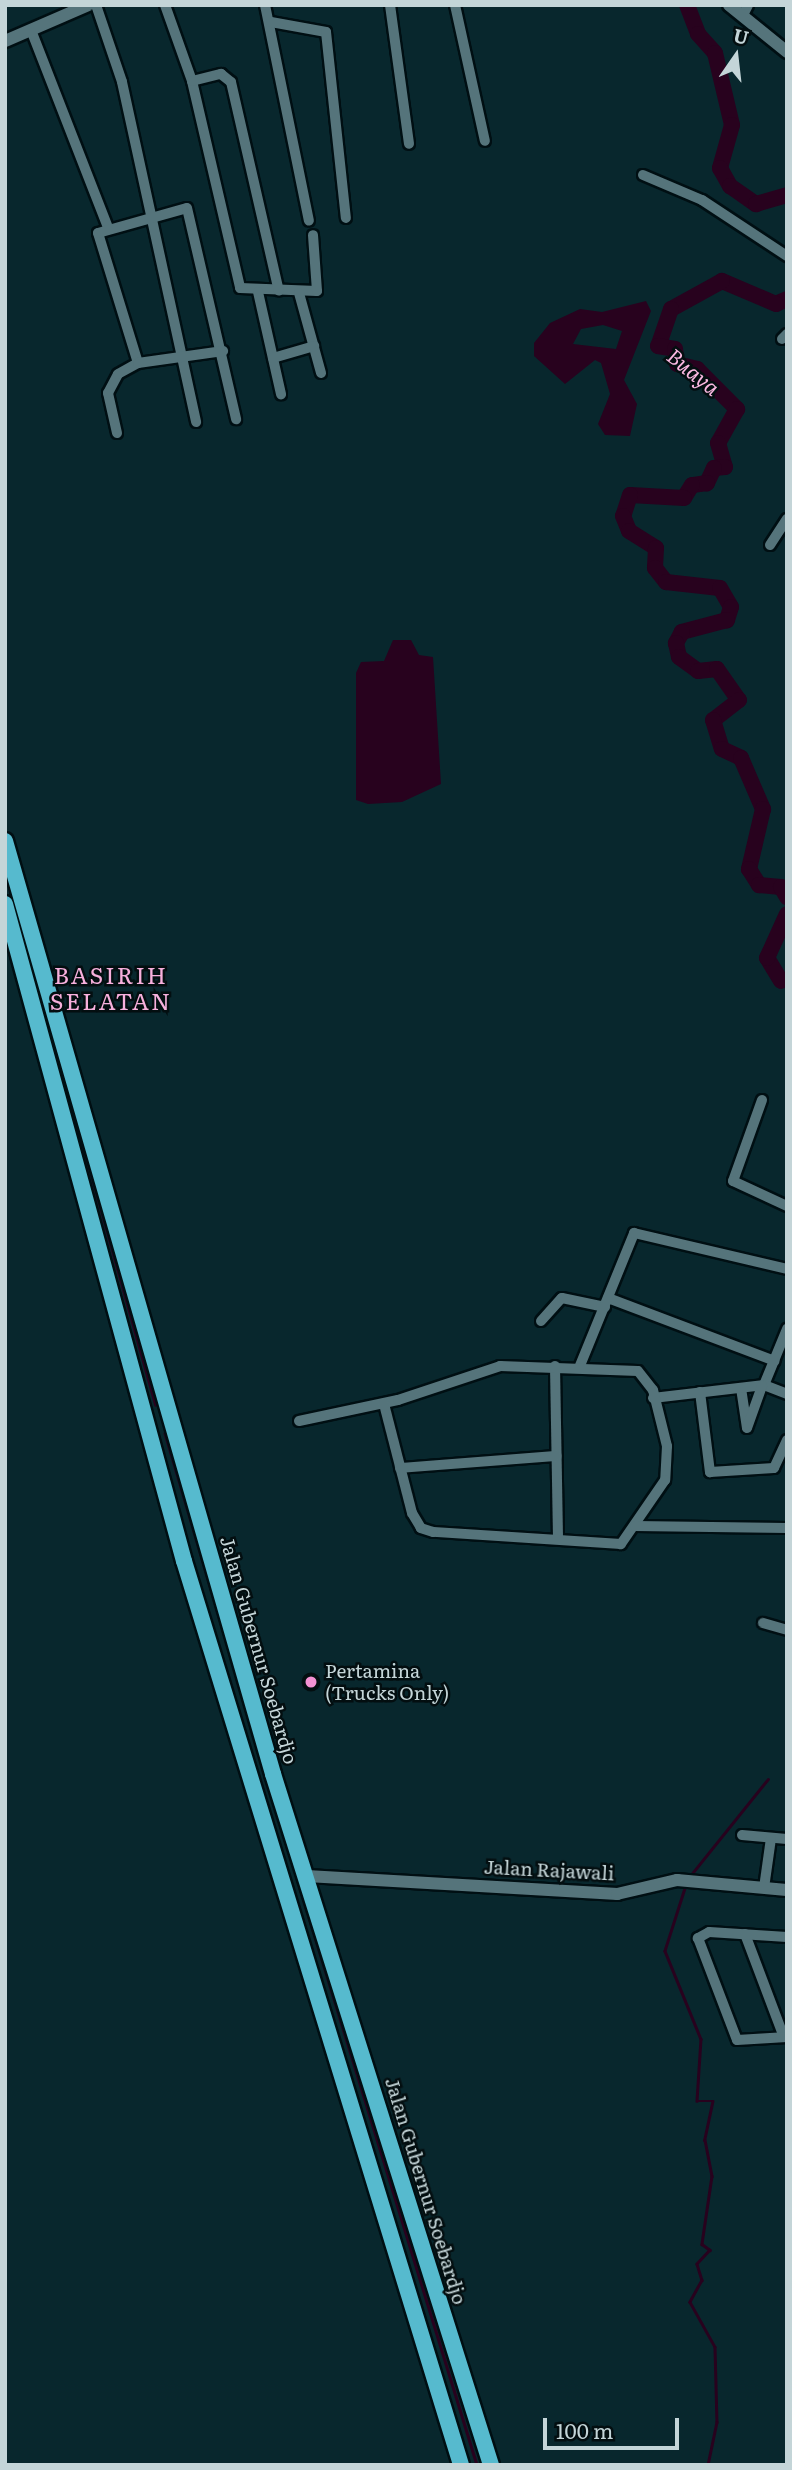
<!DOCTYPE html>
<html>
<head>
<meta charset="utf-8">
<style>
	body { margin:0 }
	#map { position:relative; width:792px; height:2470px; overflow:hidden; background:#08272d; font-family:Literata,serif }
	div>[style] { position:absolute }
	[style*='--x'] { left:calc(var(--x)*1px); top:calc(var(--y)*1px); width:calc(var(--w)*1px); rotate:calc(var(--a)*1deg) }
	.water>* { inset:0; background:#28021e }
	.stream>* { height:2.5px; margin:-1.25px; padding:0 1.25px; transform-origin:1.25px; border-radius:1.25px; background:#28021e }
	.river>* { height:16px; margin:-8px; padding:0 8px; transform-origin:8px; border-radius:8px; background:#28021e }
	.roads { filter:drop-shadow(2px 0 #000f13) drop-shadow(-2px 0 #000f13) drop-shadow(0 2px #000f13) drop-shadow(0 -2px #000f13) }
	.minor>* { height:10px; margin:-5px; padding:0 5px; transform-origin:5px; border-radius:5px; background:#55747b }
	.tertiary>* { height:12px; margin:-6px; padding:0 6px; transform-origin:6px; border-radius:6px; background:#55747b }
	.trunk>* { height:16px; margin:-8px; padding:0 8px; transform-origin:8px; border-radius:8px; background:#56bace }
	.dots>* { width:19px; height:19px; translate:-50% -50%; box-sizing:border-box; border:4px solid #030e10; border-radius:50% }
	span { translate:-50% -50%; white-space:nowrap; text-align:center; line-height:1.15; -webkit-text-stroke:5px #030e10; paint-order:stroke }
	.street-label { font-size:19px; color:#c4d5d8 }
	.poi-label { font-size:19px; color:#c4d5d8 }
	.left { translate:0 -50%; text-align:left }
	.water-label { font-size:21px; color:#fab8e1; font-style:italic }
	.quarter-label { font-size:23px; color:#f7b0dd; letter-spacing:2px }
	.frame { position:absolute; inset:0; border:7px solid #c4d5d8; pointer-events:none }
	.north { position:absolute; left:701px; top:21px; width:70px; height:70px; -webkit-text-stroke:5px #030e10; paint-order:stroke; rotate:14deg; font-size:19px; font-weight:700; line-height:28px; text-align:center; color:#c4d5d8 }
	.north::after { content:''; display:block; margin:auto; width:24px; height:32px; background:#c4d5d8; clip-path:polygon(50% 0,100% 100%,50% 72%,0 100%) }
	.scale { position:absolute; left:543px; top:2418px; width:136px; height:32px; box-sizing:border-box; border:4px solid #c4d5d8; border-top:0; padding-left:9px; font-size:21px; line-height:24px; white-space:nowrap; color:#c4d5d8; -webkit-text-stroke:5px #030e10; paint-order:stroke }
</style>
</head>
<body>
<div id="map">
	<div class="water">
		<i style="clip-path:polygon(evenodd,646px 301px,651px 311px,624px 380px,637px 404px,630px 436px,605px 435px,598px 424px,610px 394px,601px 363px,595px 360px,565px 384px,534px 356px,534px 343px,550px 323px,580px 309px,602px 312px,646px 301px,603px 325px,622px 331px,616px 349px,573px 344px,581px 329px,603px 325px)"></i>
		<i style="clip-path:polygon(393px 640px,411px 640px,419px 655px,433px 657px,441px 784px,402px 802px,368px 804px,356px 800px,356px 673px,361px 662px,384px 661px)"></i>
	</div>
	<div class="stream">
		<i style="--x:5;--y:871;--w:9;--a:72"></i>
		<i style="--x:58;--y:1055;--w:363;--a:74.4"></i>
		<i style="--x:165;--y:1433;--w:336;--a:73.6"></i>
		<i style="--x:288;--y:1849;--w:644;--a:72.94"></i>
		<i style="--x:690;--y:1876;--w:124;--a:-51.2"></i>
		<i style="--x:686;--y:1885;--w:69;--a:107.7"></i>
		<i style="--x:665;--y:1951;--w:95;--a:67.8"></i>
		<i style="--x:701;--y:2039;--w:62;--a:93.7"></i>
		<i style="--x:697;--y:2101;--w:16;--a:0"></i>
		<i style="--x:713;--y:2101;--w:40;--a:102"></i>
		<i style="--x:705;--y:2140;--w:37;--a:79"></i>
		<i style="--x:712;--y:2176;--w:69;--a:98.4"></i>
		<i style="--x:702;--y:2244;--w:10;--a:37"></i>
		<i style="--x:710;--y:2250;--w:19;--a:133"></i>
		<i style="--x:697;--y:2264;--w:17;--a:73"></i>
		<i style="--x:702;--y:2280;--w:25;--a:119"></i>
		<i style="--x:690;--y:2302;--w:51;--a:60.9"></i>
		<i style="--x:715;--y:2347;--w:75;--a:88.5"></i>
		<i style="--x:717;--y:2422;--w:44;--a:101.8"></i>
	</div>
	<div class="river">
		<i style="--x:687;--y:5;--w:31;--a:69"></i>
		<i style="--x:698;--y:34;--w:25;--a:48"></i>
		<i style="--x:715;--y:53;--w:74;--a:76.7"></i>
		<i style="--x:732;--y:125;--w:45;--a:105.6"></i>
		<i style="--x:720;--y:168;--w:21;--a:61"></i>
		<i style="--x:730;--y:186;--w:32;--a:35"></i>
		<i style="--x:756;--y:204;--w:32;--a:-16"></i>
		<i style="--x:787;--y:299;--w:12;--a:156"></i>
		<i style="--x:776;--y:304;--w:59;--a:-156.9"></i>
		<i style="--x:722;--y:281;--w:58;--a:151.2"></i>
		<i style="--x:671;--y:309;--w:39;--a:109"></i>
		<i style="--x:658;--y:346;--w:17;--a:10"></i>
		<i style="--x:675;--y:349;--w:15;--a:82"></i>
		<i style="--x:677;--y:364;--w:21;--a:14"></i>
		<i style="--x:697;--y:369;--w:57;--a:45"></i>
		<i style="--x:737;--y:409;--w:39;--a:119"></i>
		<i style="--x:718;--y:443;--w:25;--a:74"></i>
		<i style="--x:725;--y:467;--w:11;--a:175"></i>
		<i style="--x:714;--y:468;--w:17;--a:115"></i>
		<i style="--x:707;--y:483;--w:15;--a:172"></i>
		<i style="--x:692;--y:485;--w:15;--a:122"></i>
		<i style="--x:684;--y:498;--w:54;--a:-176.8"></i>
		<i style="--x:630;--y:495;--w:22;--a:108"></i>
		<i style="--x:623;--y:516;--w:16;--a:68"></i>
		<i style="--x:629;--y:531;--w:32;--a:32"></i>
		<i style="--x:656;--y:548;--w:20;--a:93"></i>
		<i style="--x:655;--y:568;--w:18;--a:52"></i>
		<i style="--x:666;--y:582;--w:54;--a:6.3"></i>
		<i style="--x:720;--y:588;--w:22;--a:60"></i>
		<i style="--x:731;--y:607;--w:14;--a:107"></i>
		<i style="--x:727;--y:620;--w:47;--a:165.1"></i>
		<i style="--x:682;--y:632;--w:13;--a:119"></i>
		<i style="--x:676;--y:643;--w:14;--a:78"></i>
		<i style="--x:679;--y:657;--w:24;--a:36"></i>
		<i style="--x:698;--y:671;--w:19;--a:-6"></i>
		<i style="--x:717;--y:669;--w:38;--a:55"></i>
		<i style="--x:739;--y:700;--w:33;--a:142"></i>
		<i style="--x:713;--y:720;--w:30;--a:73"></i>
		<i style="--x:722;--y:749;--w:21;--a:25"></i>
		<i style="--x:741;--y:758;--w:56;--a:66.7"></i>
		<i style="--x:763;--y:809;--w:62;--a:103.1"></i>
		<i style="--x:749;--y:869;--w:19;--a:58"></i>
		<i style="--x:759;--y:885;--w:22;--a:5"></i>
		<i style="--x:781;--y:887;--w:12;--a:59"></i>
		<i style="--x:781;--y:981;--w:27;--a:-121"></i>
		<i style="--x:767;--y:958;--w:48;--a:-65.6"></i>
	</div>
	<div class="roads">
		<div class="minor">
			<i style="--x:96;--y:5;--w:81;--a:71.3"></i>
			<i style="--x:122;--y:82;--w:348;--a:77.7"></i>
			<i style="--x:165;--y:5;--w:81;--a:70.4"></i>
			<i style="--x:192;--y:81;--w:212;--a:76.9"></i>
			<i style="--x:240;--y:288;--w:77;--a:2.2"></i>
			<i style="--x:317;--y:291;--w:56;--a:-94.1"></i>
			<i style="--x:265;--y:5;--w:220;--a:78.5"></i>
			<i style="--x:390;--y:5;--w:140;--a:82.2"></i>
			<i style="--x:455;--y:5;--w:139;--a:77.6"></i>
			<i style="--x:743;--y:15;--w:11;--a:-63"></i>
			<i style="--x:271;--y:22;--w:56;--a:10.3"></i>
			<i style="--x:326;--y:32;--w:187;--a:83.9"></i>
			<i style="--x:31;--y:30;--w:212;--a:68.7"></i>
			<i style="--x:192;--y:81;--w:30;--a:-14"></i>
			<i style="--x:221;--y:74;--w:13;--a:39"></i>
			<i style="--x:231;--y:82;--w:214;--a:77.1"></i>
			<i style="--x:643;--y:175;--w:64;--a:23"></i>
			<i style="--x:702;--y:200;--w:102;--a:33.4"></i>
			<i style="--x:258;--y:292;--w:105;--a:77.3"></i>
			<i style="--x:299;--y:293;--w:83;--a:74.6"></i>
			<i style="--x:782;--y:339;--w:7;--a:-45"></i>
			<i style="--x:273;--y:358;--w:43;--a:-16.3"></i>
			<i style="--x:138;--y:363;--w:136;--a:-107.1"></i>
			<i style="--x:98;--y:233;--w:92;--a:-15.7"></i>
			<i style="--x:187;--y:208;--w:217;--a:76.9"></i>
			<i style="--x:117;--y:433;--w:41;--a:-102.7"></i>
			<i style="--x:108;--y:393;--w:21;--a:-62"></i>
			<i style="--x:118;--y:374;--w:23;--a:-29"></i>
			<i style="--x:138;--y:363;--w:86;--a:-8"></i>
			<i style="--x:770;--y:545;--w:31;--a:-57"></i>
			<i style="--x:762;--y:1100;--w:86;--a:109.7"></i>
			<i style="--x:733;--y:1181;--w:60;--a:24.8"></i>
			<i style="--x:608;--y:1298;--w:178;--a:20.7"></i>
			<i style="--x:541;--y:1321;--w:31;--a:-48"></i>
			<i style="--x:562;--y:1298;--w:44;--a:11.8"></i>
			<i style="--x:555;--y:1366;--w:172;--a:89"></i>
			<i style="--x:579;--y:1368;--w:146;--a:-67.8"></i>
			<i style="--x:634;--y:1233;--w:157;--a:13.2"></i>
			<i style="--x:764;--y:1385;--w:61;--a:-67.7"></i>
			<i style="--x:741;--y:1388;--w:40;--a:81.5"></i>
			<i style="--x:700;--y:1392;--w:81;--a:82.9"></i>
			<i style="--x:710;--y:1472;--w:64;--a:-3.6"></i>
			<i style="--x:774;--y:1468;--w:31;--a:-65"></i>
			<i style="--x:653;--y:1398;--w:112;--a:-6.7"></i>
			<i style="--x:764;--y:1385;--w:25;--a:21"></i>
			<i style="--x:299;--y:1421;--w:101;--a:-12"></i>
			<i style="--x:398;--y:1400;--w:108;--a:-18.4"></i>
			<i style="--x:500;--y:1366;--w:138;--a:2.1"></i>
			<i style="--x:638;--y:1371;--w:24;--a:52"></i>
			<i style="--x:653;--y:1390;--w:58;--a:76"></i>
			<i style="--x:667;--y:1446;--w:34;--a:93"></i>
			<i style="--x:665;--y:1480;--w:78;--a:124.5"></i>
			<i style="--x:621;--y:1544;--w:188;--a:-176.3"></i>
			<i style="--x:433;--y:1532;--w:13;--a:-162"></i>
			<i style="--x:421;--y:1528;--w:17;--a:-121"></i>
			<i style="--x:412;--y:1513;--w:113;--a:-104.4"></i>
			<i style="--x:747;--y:1428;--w:45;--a:-70.3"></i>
			<i style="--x:400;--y:1468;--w:157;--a:-4.4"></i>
			<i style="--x:635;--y:1526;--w:152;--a:0.8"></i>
			<i style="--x:763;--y:1623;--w:25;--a:16"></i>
			<i style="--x:742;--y:1835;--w:45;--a:5.1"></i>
			<i style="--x:764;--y:1888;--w:50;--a:-82"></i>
			<i style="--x:745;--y:1934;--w:110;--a:69.3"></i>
			<i style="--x:787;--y:1937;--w:78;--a:-176.3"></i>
			<i style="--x:709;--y:1932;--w:13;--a:151"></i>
			<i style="--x:698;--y:1938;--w:109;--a:69.1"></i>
			<i style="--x:737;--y:2040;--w:50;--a:-3.4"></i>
		</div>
		<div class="tertiary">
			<i style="--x:729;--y:5;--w:75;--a:39"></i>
			<i style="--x:5;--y:41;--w:90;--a:-23.4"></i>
			<i style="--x:307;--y:1876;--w:311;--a:3.3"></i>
			<i style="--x:617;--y:1894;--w:62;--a:-13.1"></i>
			<i style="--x:677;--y:1880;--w:110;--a:5.2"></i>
		</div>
		<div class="trunk">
			<i style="--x:5;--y:841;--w:971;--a:73.97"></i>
			<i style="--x:273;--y:1774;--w:725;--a:72.49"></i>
			<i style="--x:5;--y:904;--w:681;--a:74.76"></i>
			<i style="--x:184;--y:1561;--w:945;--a:72.96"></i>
		</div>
	</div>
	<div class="dots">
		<i style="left:311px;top:1682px;background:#f491d3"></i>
	</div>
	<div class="street-label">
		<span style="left:259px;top:1650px;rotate:74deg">Jalan Gubernur Soebardjo</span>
		<span style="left:549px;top:1870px;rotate:3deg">Jalan Rajawali</span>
		<span style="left:426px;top:2191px;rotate:73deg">Jalan Gubernur Soebardjo</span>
	</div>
	<div class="poi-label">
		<span class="left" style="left:325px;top:1682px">Pertamina<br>(Trucks Only)</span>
	</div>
	<div class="water-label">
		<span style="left:694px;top:371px;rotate:39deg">Buaya</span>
	</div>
	<div class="quarter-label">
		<span style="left:111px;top:987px">BASIRIH<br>SELATAN</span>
	</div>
	<div class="frame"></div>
	<div class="north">U</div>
	<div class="scale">100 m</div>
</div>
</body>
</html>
